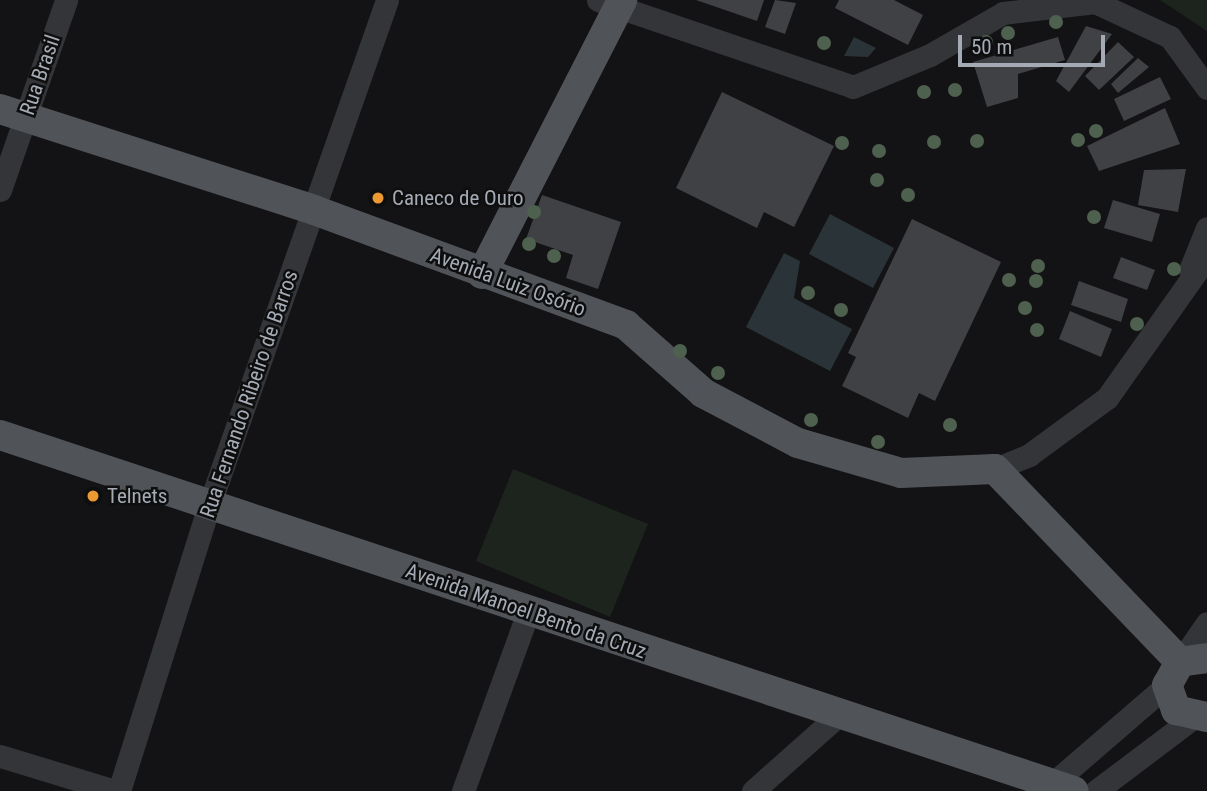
<!DOCTYPE html>
<html>
<head>
<meta charset="utf-8">
<style>
	body { margin:0 }
	#map { position:relative; width:1207px; height:791px; overflow:hidden; background:#131315; font-family:"Roboto Condensed",sans-serif }
	div>[style] { position:absolute }
	[style*='--x'] { left:calc(var(--x)*1px); top:calc(var(--y)*1px); width:calc(var(--w)*1px); rotate:calc(var(--a)*1deg) }
	.green>* { inset:0; background:#1d241d }
	.water>* { inset:0; background:#2a3338 }
	.building>* { inset:0; background:#3f4145 }
	.minor>* { height:23px; margin:-11.5px; padding:0 11.5px; transform-origin:11.5px; border-radius:11.5px; background:#343539 }
	.major>* { height:30px; margin:-15px; padding:0 15px; transform-origin:15px; border-radius:15px; background:#505358 }
	.trees>* { width:14px; height:14px; margin:-7px; border-radius:50%; background:#4e604e }
	.dots>* { width:19px; height:19px; translate:-50% -50%; box-sizing:border-box; border:4px solid #0e0e0f; border-radius:50% }
	span { translate:-50% -50%; white-space:nowrap; text-align:center; line-height:1.15; -webkit-text-stroke:5px #0e0e0f; paint-order:stroke }
	.street-label { font-size:21px; color:#a5abb5 }
	.poi-label { font-size:21px; color:#a5abb5 }
	.left { translate:0 -50%; text-align:left }
	.scale { position:absolute; left:958px; top:35px; width:147px; height:32px; box-sizing:border-box; border:4px solid #a5abb5; border-top:0; padding-left:9px; font-size:21px; line-height:24px; white-space:nowrap; color:#a5abb5; -webkit-text-stroke:5px #0e0e0f; paint-order:stroke }
</style>
</head>
<body>
<div id="map">
	<div class="green">
		<i style="clip-path:polygon(1160px 0,1207px 0,1207px 31px)"></i>
		<i style="clip-path:polygon(513px 469px,648px 524px,610px 617px,476px 561px)"></i>
	</div>
	<div class="water">
		<i style="clip-path:polygon(854px 37px,876px 48px,868px 57px,844px 56px)"></i>
		<i style="clip-path:polygon(830px 214px,894px 248px,873px 288px,809px 254px)"></i>
		<i style="clip-path:polygon(784px 253px,800px 261px,794px 298px,852px 329px,830px 371px,746px 327px)"></i>
	</div>
	<div class="building">
		<i style="clip-path:polygon(696px 0,764px 0,757px 21px)"></i>
		<i style="clip-path:polygon(775px 0,796px 3px,785px 34px,765px 27px)"></i>
		<i style="clip-path:polygon(839px 0,894px 0,923px 15px,908px 45px,835px 8px)"></i>
		<i style="clip-path:polygon(1086px 26px,1112px 34px,1069px 92px,1056px 81px)"></i>
		<i style="clip-path:polygon(1058px 37px,1065px 60px,1018px 74px,1018px 98px,987px 107px,973px 62px)"></i>
		<i style="clip-path:polygon(1118px 42px,1134px 57px,1099px 90px,1085px 76px)"></i>
		<i style="clip-path:polygon(1138px 58px,1149px 67px,1118px 93px,1111px 84px)"></i>
		<i style="clip-path:polygon(1160px 77px,1171px 99px,1124px 121px,1114px 99px)"></i>
		<i style="clip-path:polygon(722px 92px,834px 146px,794px 227px,764px 212px,757px 228px,676px 188px)"></i>
		<i style="clip-path:polygon(1165px 108px,1180px 144px,1099px 171px,1087px 146px)"></i>
		<i style="clip-path:polygon(1186px 169px,1178px 212px,1138px 205px,1144px 170px)"></i>
		<i style="clip-path:polygon(542px 195px,621px 222px,598px 289px,566px 278px,573px 255px,526px 239px)"></i>
		<i style="clip-path:polygon(1113px 200px,1160px 214px,1152px 242px,1104px 228px)"></i>
		<i style="clip-path:polygon(912px 219px,1001px 262px,935px 401px,919px 393px,908px 418px,842px 386px,856px 357px,848px 353px)"></i>
		<i style="clip-path:polygon(1121px 257px,1155px 270px,1147px 290px,1113px 278px)"></i>
		<i style="clip-path:polygon(1079px 281px,1128px 299px,1121px 322px,1071px 305px)"></i>
		<i style="clip-path:polygon(1070px 311px,1112px 329px,1101px 357px,1059px 339px)"></i>
	</div>
	<div class="minor">
		<i style="--x:598;--y:0;--w:269;--a:18.8"></i>
		<i style="--x:853;--y:87;--w:83;--a:-22.6"></i>
		<i style="--x:930;--y:55;--w:84;--a:-29.9"></i>
		<i style="--x:1003;--y:13;--w:93;--a:-6.8"></i>
		<i style="--x:1095;--y:2;--w:83;--a:25"></i>
		<i style="--x:1170;--y:37;--w:63;--a:54"></i>
		<i style="--x:0;--y:190;--w:201;--a:-70.8"></i>
		<i style="--x:1190;--y:270;--w:45;--a:-68"></i>
		<i style="--x:995;--y:469;--w:37;--a:-22"></i>
		<i style="--x:1029;--y:455;--w:97;--a:-36.2"></i>
		<i style="--x:1107;--y:398;--w:173;--a:-54.7"></i>
		<i style="--x:1180;--y:662;--w:47;--a:-55.3"></i>
		<i style="--x:0;--y:756;--w:120;--a:16.9"></i>
		<i style="--x:119;--y:791;--w:302;--a:-72.5"></i>
		<i style="--x:210;--y:503;--w:533;--a:-70.61"></i>
		<i style="--x:463;--y:791;--w:190;--a:-70"></i>
		<i style="--x:753;--y:791;--w:118;--a:-41.6"></i>
		<i style="--x:1044;--y:791;--w:162;--a:-40.8"></i>
		<i style="--x:1096;--y:791;--w:121;--a:-37"></i>
	</div>
	<div class="major">
		<i style="--x:0;--y:109;--w:330;--a:17.8"></i>
		<i style="--x:314;--y:210;--w:333;--a:20.2"></i>
		<i style="--x:626;--y:325;--w:103;--a:41.4"></i>
		<i style="--x:703;--y:393;--w:107;--a:27.8"></i>
		<i style="--x:798;--y:443;--w:107;--a:16.2"></i>
		<i style="--x:901;--y:473;--w:94;--a:-2.4"></i>
		<i style="--x:995;--y:469;--w:267;--a:46.2"></i>
		<i style="--x:482;--y:274;--w:308;--a:-62.9"></i>
		<i style="--x:0;--y:435;--w:1131;--a:18.34"></i>
		<i style="--x:1207;--y:658;--w:27;--a:172"></i>
		<i style="--x:1180;--y:662;--w:26;--a:119"></i>
		<i style="--x:1167;--y:685;--w:27;--a:70"></i>
		<i style="--x:1176;--y:710;--w:32;--a:13"></i>
	</div>
	<div class="trees">
		<i style="left:1056px;top:22px"></i>
		<i style="left:1008px;top:33px"></i>
		<i style="left:986px;top:42px"></i>
		<i style="left:824px;top:43px"></i>
		<i style="left:955px;top:90px"></i>
		<i style="left:924px;top:92px"></i>
		<i style="left:1096px;top:131px"></i>
		<i style="left:1078px;top:140px"></i>
		<i style="left:977px;top:141px"></i>
		<i style="left:934px;top:142px"></i>
		<i style="left:842px;top:143px"></i>
		<i style="left:879px;top:151px"></i>
		<i style="left:877px;top:180px"></i>
		<i style="left:908px;top:195px"></i>
		<i style="left:534px;top:212px"></i>
		<i style="left:1094px;top:217px"></i>
		<i style="left:529px;top:244px"></i>
		<i style="left:554px;top:256px"></i>
		<i style="left:1038px;top:266px"></i>
		<i style="left:1174px;top:269px"></i>
		<i style="left:1009px;top:280px"></i>
		<i style="left:1036px;top:281px"></i>
		<i style="left:808px;top:293px"></i>
		<i style="left:1025px;top:308px"></i>
		<i style="left:841px;top:310px"></i>
		<i style="left:1137px;top:324px"></i>
		<i style="left:1037px;top:330px"></i>
		<i style="left:680px;top:351px"></i>
		<i style="left:718px;top:373px"></i>
		<i style="left:811px;top:420px"></i>
		<i style="left:950px;top:425px"></i>
		<i style="left:878px;top:442px"></i>
	</div>
	<div class="dots">
		<i style="left:378px;top:198px;background:#ed9932"></i>
		<i style="left:93px;top:496px;background:#ed9932"></i>
	</div>
	<div class="street-label">
		<span style="left:40px;top:75px;rotate:-71deg">Rua Brasil</span>
		<span style="left:508px;top:282px;rotate:20deg">Avenida Luiz Osório</span>
		<span style="left:249px;top:394px;rotate:-71deg">Rua Fernando Ribeiro de Barros</span>
		<span style="left:526px;top:611px;rotate:19deg">Avenida Manoel Bento da Cruz</span>
	</div>
	<div class="poi-label">
		<span class="left" style="left:392px;top:198px">Caneco de Ouro</span>
		<span class="left" style="left:107px;top:496px">Telnets</span>
	</div>
	<div class="scale">50 m</div>
</div>
</body>
</html>
